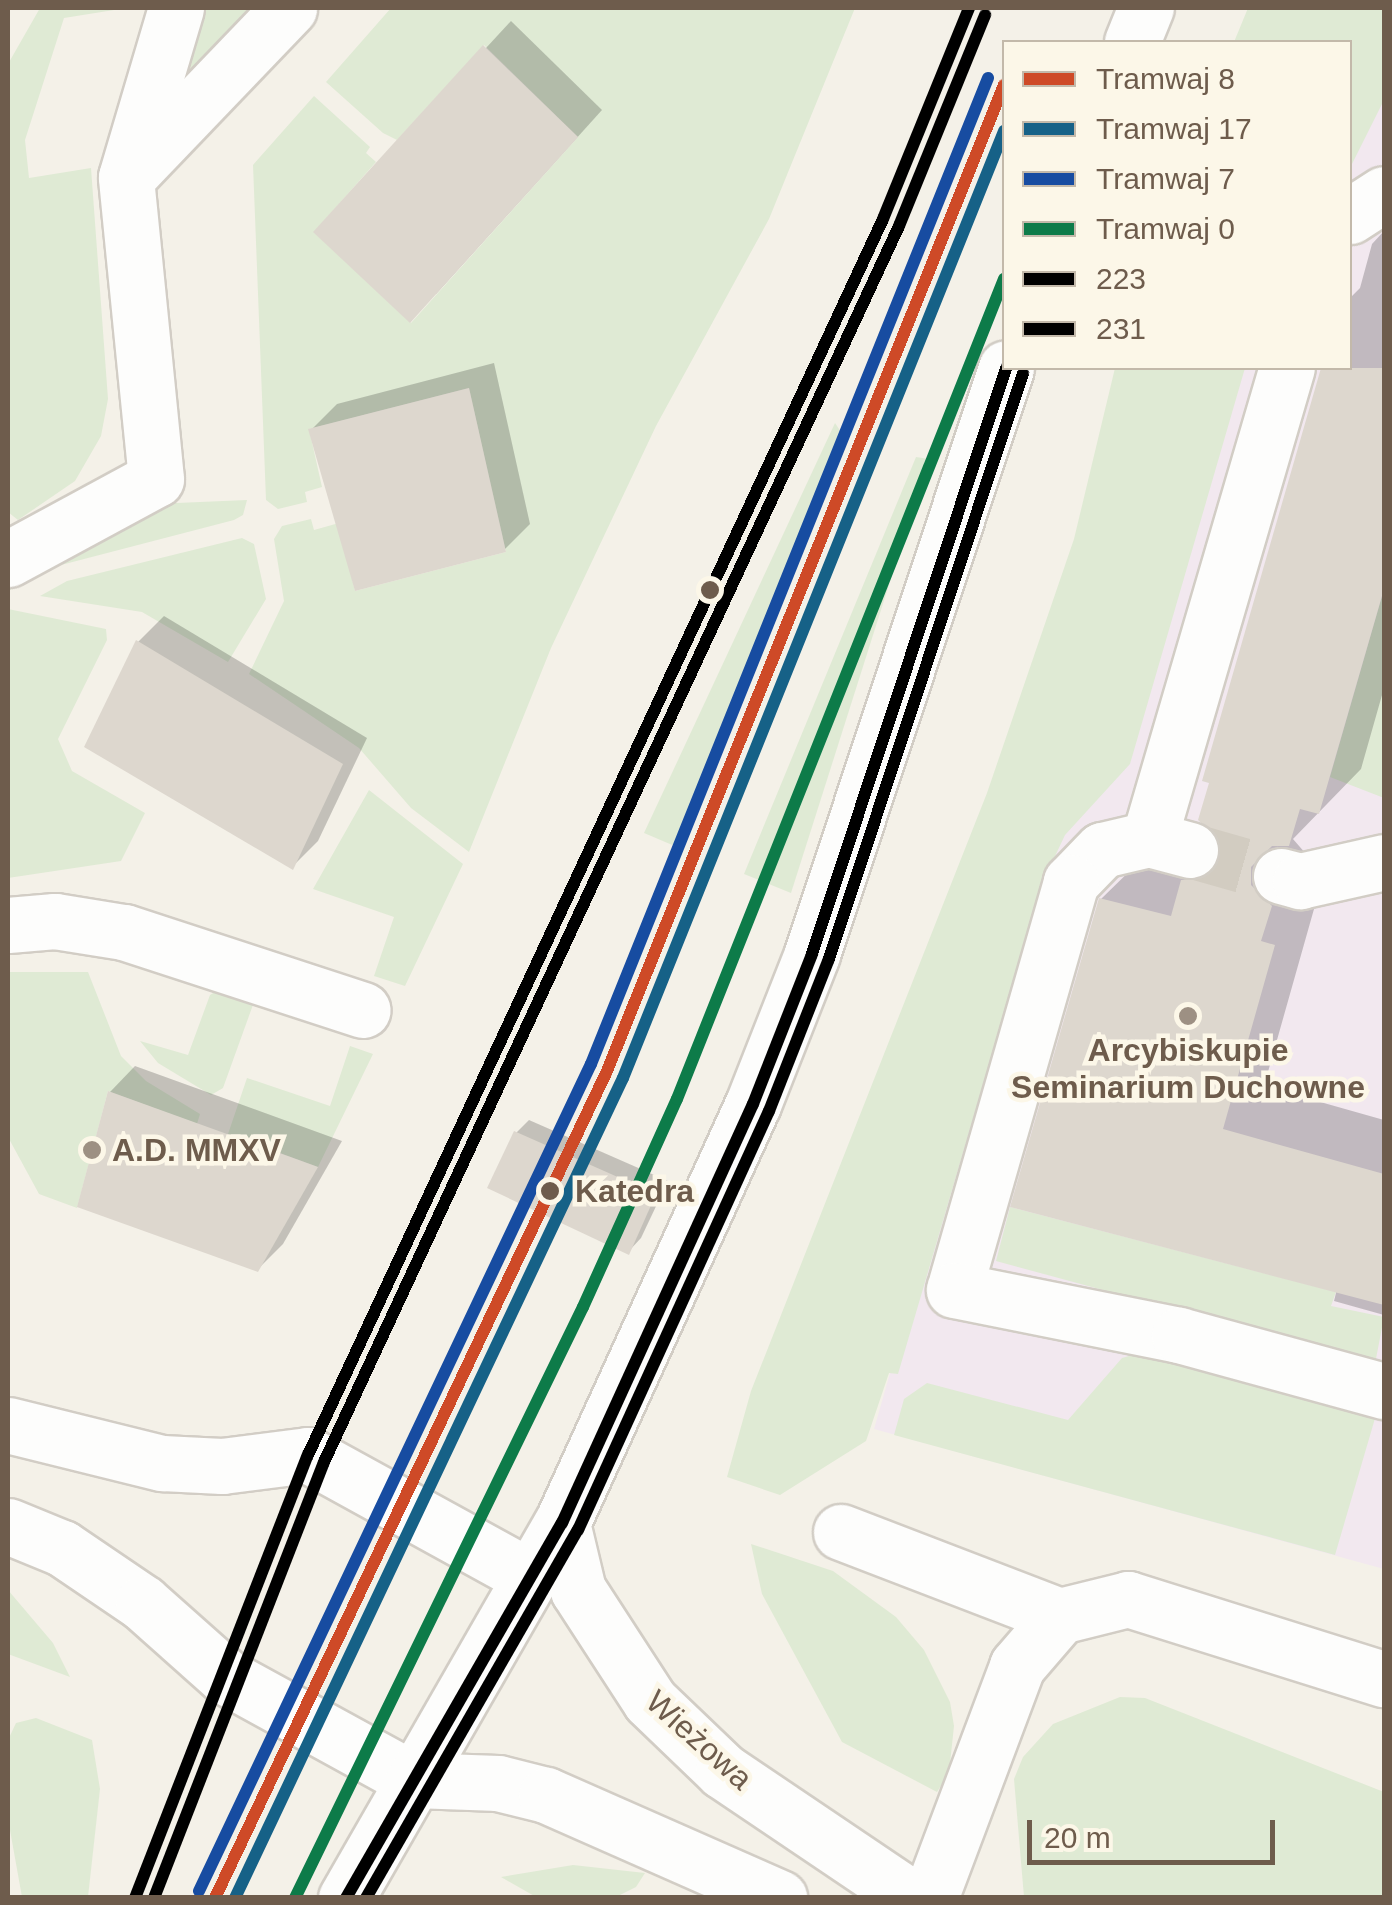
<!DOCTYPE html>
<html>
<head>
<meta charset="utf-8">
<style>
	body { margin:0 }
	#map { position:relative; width:1392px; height:1905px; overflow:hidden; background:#f4f1e8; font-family:Arial,sans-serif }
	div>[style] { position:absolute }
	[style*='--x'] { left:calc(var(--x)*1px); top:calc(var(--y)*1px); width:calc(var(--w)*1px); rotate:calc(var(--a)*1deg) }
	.education>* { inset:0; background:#f2e8ef }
	.green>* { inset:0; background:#dfead4 }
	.shadow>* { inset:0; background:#0003 }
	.building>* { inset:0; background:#ddd7ce }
	.minor-tunnel>* { height:55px; margin-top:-27.5px; transform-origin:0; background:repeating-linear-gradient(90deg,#d2ccc1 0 55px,transparent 0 83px) }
	.roads { filter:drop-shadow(2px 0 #d2cdc5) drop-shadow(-2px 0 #d2cdc5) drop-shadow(0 2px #d2cdc5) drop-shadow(0 -2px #d2cdc5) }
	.minor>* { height:55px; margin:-27.5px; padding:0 27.5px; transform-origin:27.5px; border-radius:27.5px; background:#fdfdfc }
	.bus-1>* { height:12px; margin:-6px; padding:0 6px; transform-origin:6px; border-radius:6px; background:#000 }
	.bus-2>* { height:12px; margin:-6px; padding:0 6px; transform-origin:6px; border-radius:6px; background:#000 }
	.tram-1>* { height:12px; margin:-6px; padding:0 6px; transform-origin:6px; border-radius:6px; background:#ce4a27 }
	.tram-2>* { height:12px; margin:-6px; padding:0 6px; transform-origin:6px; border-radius:6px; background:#166187 }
	.tram-3>* { height:12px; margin:-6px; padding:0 6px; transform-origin:6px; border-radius:6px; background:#174ca1 }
	.tram-4>* { height:12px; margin:-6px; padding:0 6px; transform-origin:6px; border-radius:6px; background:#0d7b49 }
	.dots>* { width:28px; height:28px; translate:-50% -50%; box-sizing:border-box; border:5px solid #fcf7e8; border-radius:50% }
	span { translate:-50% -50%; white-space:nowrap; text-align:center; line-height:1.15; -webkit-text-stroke:9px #fcf7e8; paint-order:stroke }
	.poi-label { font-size:32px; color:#6e5c4c; font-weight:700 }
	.left { translate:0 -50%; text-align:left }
	.stop-label { font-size:32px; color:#6e5c4c; font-weight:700 }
	.street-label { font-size:32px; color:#6e5c4c }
	.frame { position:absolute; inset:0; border:10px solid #6e5c4c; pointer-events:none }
	.legend { position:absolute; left:1002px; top:40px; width:350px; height:330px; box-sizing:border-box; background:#fcf7e8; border:2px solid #c3b9aa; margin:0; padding:12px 18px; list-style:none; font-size:30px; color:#6e5c4c }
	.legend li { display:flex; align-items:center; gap:20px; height:50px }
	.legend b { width:50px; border:2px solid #c3b9aa }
	.scale { position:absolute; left:1027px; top:1820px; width:248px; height:45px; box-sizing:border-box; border:5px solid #6e5c4c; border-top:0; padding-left:12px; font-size:30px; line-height:35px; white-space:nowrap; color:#6e5c4c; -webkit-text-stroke:8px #fcf7e8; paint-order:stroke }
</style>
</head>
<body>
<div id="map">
	<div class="education">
		<i style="clip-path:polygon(1384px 21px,1384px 1569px,874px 1429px,1094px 660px,1230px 368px,1350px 368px,1350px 108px)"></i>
	</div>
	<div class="green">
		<i style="clip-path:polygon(40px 8px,114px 10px,64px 18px,25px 140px,29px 178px,91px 168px,108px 399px,101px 436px,75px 481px,18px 520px,8px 512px,8px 64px)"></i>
		<i style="clip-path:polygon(195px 8px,259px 8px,177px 94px)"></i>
		<i style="clip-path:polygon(391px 8px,855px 8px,769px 219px,656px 426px,551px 648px,469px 852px,411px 808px,359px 748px,249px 674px,284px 601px,274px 539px,282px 526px,311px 519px,314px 530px,339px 523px,355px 591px,506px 552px,469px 388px,309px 429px,322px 487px,305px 492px,307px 502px,278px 509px,266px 500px,253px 165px,314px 96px,370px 147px,366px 153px,376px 162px,314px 232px,411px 323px,578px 137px,484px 45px,397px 140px,383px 133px,326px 82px)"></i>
		<i style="clip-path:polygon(1248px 8px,1384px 8px,1384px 100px,1350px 168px,1350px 42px,1234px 42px)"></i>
		<i style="clip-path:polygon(1115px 368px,1245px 368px,1130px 764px,1065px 835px,1042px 884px,898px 1374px,889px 1373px,866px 1441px,780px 1495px,727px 1477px,751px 1391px,987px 793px,1074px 539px)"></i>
		<i style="clip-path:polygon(835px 423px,845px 438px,677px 847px,644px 833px)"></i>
		<i style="clip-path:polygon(916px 457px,929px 459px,791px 893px,744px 874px)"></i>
		<i style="clip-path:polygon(247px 500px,243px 515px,234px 520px,61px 565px,8px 591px,8px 584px,153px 504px)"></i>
		<i style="clip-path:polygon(242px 538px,254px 544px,266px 599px,228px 662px,142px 612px,40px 596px,67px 581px)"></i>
		<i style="clip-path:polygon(1384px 589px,1384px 798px,1330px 777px)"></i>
		<i style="clip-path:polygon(8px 609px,106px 629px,107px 640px,58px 739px,72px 771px,145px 813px,121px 861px,8px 878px)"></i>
		<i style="clip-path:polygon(369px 790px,463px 864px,405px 986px,374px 976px,394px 917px,313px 889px)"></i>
		<i style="clip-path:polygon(8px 972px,88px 972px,121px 1056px,146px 1081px,200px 1114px,197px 1124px,108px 1091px,77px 1208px,39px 1194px,8px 1137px)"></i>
		<i style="clip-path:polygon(218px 990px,254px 1002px,223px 1088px,211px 1095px,158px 1063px,140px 1041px,188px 1055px,210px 995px)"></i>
		<i style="clip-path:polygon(350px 1046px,373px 1054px,318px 1167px,228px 1134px,247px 1078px,330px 1106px)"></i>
		<i style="clip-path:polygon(1010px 1207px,1336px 1292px,1331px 1306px,1384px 1317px,1375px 1364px,996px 1261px)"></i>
		<i style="clip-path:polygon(1136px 1354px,1175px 1359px,1376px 1415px,1335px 1555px,894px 1435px,904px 1399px,927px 1383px,1068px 1420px,1122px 1358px)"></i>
		<i style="clip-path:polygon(751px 1544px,833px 1571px,896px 1617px,924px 1650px,950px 1702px,954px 1726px,949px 1773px,937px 1792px,842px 1742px,762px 1594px)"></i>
		<i style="clip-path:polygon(8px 1590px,53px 1643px,70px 1677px,8px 1654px)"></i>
		<i style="clip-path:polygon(1120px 1697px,1145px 1698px,1384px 1792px,1384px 1897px,1024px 1897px,1014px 1779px,1023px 1757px,1053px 1724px)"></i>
		<i style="clip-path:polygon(36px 1718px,92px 1740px,100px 1789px,88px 1897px,22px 1897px,8px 1819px,8px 1740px,16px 1723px)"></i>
		<i style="clip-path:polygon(573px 1865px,645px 1873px,636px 1887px,614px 1898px,536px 1897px,501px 1877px)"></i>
	</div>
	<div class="shadow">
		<i style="clip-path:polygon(511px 21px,602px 110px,436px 294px,317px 231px)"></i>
		<i style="clip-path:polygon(1384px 231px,1384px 688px,1361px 769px,1293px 839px,1313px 862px,1316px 902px,1264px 1086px,1384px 1120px,1384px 1315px,1334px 1301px,1337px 1289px,1014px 1205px,1101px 899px,1144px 857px,1196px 869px,1222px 843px,1212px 782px,1205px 779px,1324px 368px,1350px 368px,1350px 298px,1360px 288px,1372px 244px)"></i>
		<i style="clip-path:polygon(494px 363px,530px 524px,504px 550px,311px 430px,337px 404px)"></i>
		<i style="clip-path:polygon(164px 616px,367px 738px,318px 841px,292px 867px,138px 642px)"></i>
		<i style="clip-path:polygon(135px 1066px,342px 1141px,283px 1244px,257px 1270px,110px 1092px)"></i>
		<i style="clip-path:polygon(529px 1120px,668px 1181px,641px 1238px,628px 1252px,516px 1133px)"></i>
	</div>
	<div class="building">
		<i style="clip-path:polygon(483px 45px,578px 137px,410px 323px,313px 232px)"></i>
		<i style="clip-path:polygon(1321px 368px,1384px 368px,1384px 589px,1319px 814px,1300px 809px,1289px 846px,1272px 846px,1251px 867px,1251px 885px,1272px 906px,1261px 941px,1275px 945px,1223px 1129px,1384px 1174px,1384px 1305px,1010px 1207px,1099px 898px,1171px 916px,1181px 880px,1199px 880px,1220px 859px,1220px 841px,1198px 820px,1209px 783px,1202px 781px)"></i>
		<i style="clip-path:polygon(469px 388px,506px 552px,355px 591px,308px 429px)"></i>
		<i style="clip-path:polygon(136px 640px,343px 764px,293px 870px,84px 747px)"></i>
		<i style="clip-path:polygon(108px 1091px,318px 1167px,258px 1272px,77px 1207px)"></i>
		<i style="clip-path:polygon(514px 1131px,656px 1194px,629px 1255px,487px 1188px)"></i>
	</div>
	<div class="minor-tunnel">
		<i style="--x:1190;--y:850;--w:95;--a:15.9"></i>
	</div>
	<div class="roads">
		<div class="minor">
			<i style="--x:1132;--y:42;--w:37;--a:-68"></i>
			<i style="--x:132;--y:172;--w:227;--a:-46.2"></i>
			<i style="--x:1350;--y:216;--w:40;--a:-32.9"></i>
			<i style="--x:8;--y:559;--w:168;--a:-28.4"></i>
			<i style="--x:156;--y:479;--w:303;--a:-95.7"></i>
			<i style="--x:126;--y:177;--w:176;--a:-73.5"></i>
			<i style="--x:1149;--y:839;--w:491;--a:-73.7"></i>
			<i style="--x:1190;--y:850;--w:42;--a:-165"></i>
			<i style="--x:1149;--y:839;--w:48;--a:166.8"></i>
			<i style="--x:1102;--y:850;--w:45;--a:134.1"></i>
			<i style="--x:1071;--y:882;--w:424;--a:106"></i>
			<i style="--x:954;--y:1290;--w:229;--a:11.3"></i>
			<i style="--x:1179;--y:1335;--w:213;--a:15.3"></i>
			<i style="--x:1281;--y:876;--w:20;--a:15"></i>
			<i style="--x:1300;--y:881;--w:86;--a:-12.7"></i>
			<i style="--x:8;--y:925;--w:47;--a:-4.9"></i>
			<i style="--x:55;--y:921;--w:70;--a:9.1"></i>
			<i style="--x:124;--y:932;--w:251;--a:18.1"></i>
			<i style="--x:8;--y:1425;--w:159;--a:13.9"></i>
			<i style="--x:162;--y:1463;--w:60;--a:2.9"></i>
			<i style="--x:222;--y:1466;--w:87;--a:-7.3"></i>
			<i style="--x:308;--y:1455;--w:253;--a:28.8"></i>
			<i style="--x:562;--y:1523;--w:69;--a:76.6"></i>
			<i style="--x:578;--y:1590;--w:132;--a:57"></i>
			<i style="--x:650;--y:1701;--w:101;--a:43.8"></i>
			<i style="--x:723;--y:1771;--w:227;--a:34"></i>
			<i style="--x:8;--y:1526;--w:58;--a:22.2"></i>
			<i style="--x:62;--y:1548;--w:98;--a:34.2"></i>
			<i style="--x:143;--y:1603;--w:111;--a:41.7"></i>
			<i style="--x:226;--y:1677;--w:214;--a:28.7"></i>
			<i style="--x:841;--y:1532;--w:235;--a:21"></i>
			<i style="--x:414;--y:1780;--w:84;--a:2"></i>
			<i style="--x:498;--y:1783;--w:49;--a:14"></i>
			<i style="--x:546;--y:1795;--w:255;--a:23.8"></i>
			<i style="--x:346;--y:1898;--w:433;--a:-60.1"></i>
			<i style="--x:562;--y:1523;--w:460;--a:-65.5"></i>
			<i style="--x:753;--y:1104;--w:161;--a:-68.5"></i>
			<i style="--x:812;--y:954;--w:617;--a:-71.68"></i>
			<i style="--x:930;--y:1898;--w:248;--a:-69.4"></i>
			<i style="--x:1017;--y:1666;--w:66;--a:-49.3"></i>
			<i style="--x:1060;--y:1616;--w:70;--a:-14"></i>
			<i style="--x:1128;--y:1599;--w:268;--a:17.4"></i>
		</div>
	</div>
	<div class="bus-1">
		<i style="--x:135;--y:1898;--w:476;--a:-68.7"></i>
		<i style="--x:308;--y:1455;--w:1363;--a:-65.05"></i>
		<i style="--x:883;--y:219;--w:228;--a:-67.8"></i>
		<i style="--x:346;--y:1898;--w:433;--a:-60.1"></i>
		<i style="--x:562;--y:1523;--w:460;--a:-65.5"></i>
		<i style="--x:753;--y:1104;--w:161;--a:-68.5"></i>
		<i style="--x:812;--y:954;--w:617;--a:-71.68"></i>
	</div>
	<div class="bus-2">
		<i style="--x:154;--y:1898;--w:468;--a:-68.7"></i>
		<i style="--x:324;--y:1462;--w:1363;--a:-65.05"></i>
		<i style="--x:899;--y:226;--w:228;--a:-67.8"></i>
		<i style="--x:366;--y:1898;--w:425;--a:-60.1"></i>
		<i style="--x:578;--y:1530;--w:460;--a:-65.5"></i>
		<i style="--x:769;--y:1111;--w:163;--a:-68.5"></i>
		<i style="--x:829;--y:959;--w:617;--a:-71.68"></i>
	</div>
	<div class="tram-1">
		<i style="--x:215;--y:1898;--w:915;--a:-64.64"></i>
		<i style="--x:607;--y:1071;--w:1063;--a:-68.07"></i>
	</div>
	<div class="tram-2">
		<i style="--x:235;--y:1898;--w:907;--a:-64.68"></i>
		<i style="--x:623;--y:1078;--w:1021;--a:-68.08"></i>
	</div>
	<div class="tram-3">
		<i style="--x:199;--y:1891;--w:915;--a:-64.64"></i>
		<i style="--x:591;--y:1064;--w:1063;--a:-68.07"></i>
	</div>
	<div class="tram-4">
		<i style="--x:295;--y:1898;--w:657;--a:-64.02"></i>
		<i style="--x:583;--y:1307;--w:228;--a:-65.7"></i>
		<i style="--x:677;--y:1099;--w:883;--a:-68.26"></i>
	</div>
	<div class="dots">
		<i style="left:710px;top:590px;background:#6e5c4c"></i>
		<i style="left:1188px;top:1016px;background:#9d9083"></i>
		<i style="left:92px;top:1150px;background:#9d9083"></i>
		<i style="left:550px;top:1191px;background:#6e5c4c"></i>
	</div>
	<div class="poi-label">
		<span style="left:1188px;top:1069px">Arcybiskupie<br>Seminarium Duchowne</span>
		<span class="left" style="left:112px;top:1150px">A.D. MMXV</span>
	</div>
	<div class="stop-label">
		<span class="left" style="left:575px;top:1191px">Katedra</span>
	</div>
	<div class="street-label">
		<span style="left:699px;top:1740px;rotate:42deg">Wieżowa</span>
	</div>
	<div class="frame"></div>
	<ul class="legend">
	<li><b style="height:12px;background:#ce4a27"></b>Tramwaj 8</li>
	<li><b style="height:12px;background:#166187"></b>Tramwaj 17</li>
	<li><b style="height:12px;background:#174ca1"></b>Tramwaj 7</li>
	<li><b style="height:12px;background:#0d7b49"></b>Tramwaj 0</li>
	<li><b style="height:12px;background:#000"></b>223</li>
	<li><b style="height:12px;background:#000"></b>231</li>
	</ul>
	<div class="scale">20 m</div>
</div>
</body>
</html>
